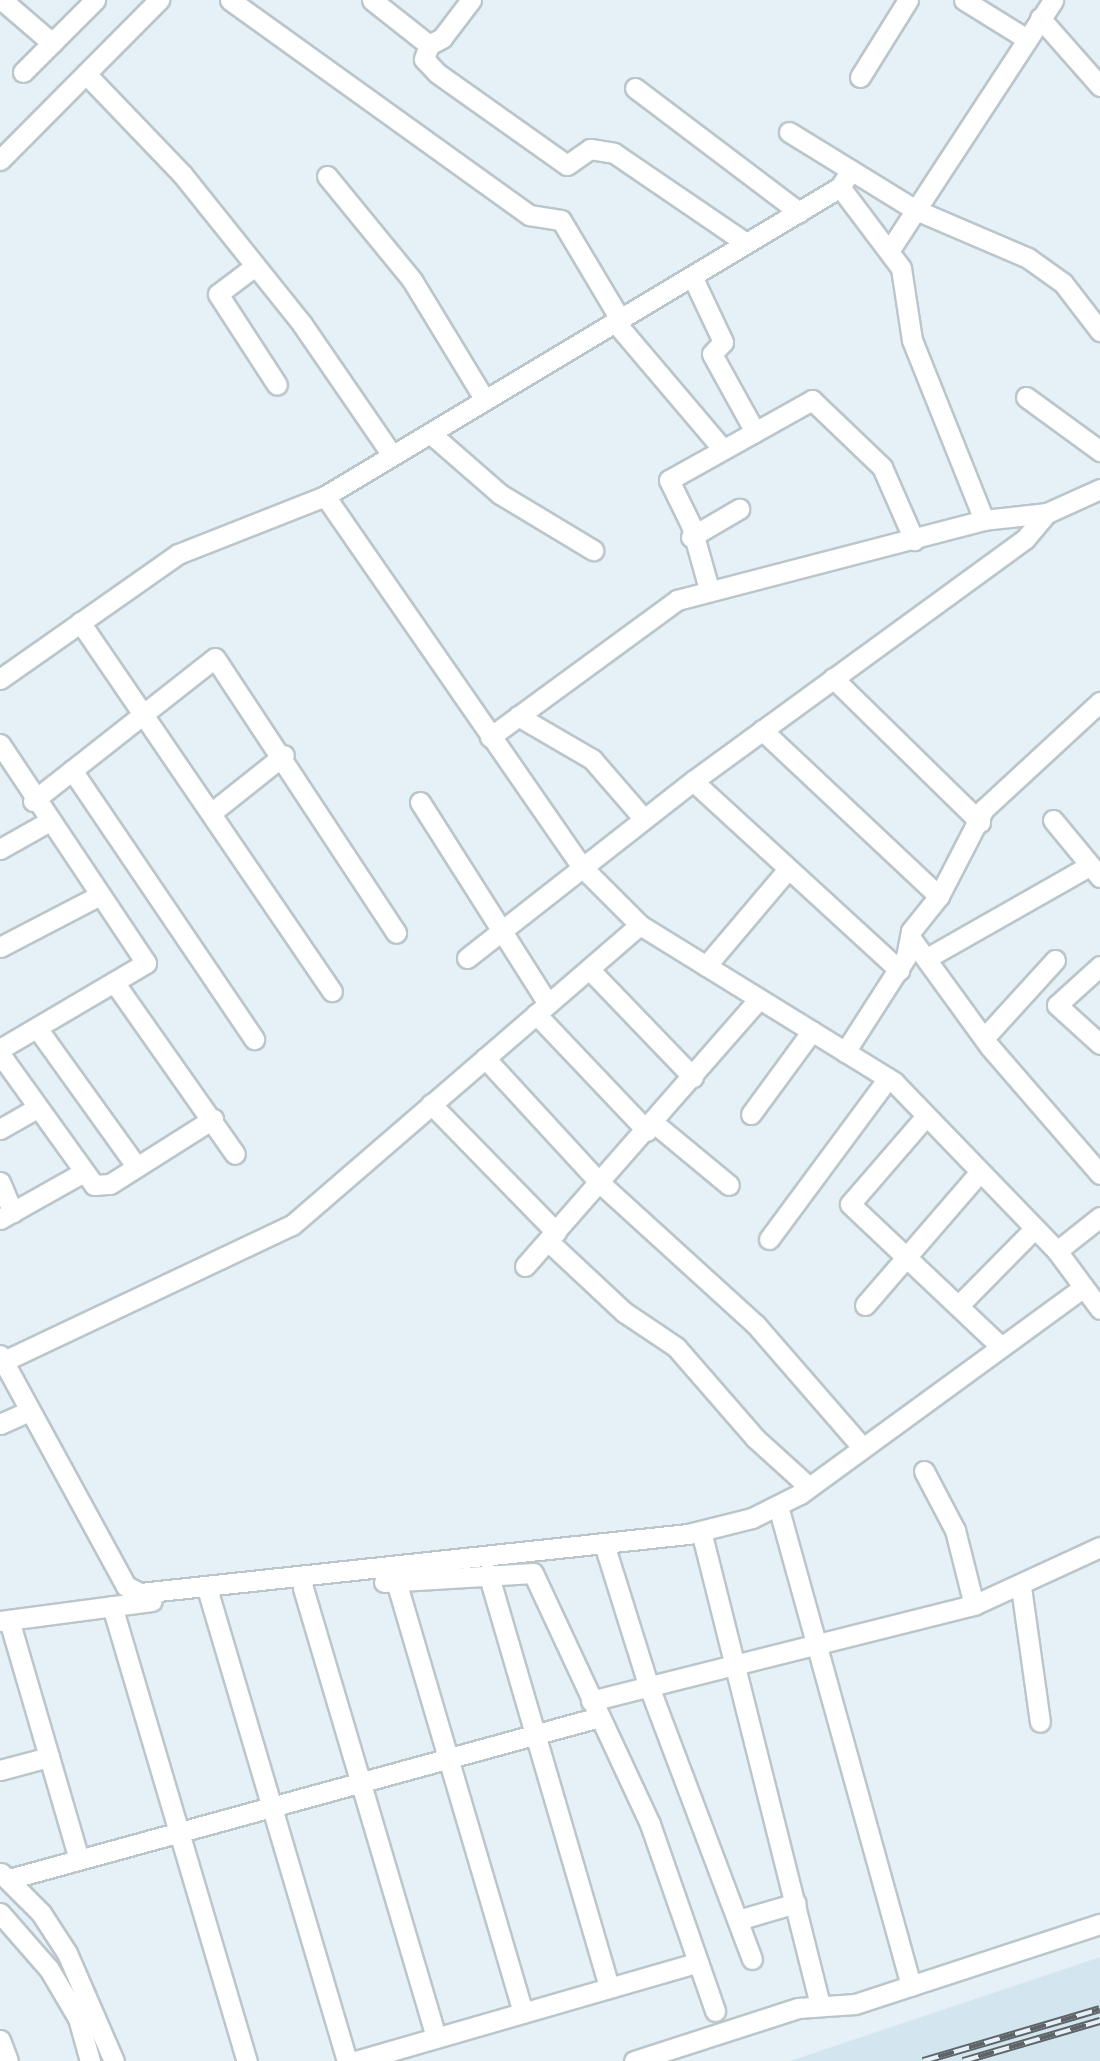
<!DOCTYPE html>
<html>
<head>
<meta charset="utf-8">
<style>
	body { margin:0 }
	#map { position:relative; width:1100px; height:2061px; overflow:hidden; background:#e6f1f7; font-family:Raleway,sans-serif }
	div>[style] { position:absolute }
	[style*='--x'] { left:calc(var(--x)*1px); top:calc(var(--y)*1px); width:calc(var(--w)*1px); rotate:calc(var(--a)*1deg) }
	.built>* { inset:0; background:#d3e6ef }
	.roads { filter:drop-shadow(2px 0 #bbc6cb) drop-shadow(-2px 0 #bbc6cb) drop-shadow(0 2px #bbc6cb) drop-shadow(0 -2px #bbc6cb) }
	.minor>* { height:19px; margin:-9.5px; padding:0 9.5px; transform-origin:9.5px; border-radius:9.5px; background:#fff }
	.rail>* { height:8px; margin-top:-4px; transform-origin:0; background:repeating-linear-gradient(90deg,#e6f1f7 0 16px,#5e6468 0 32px); box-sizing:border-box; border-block:2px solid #5e6468 }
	span { translate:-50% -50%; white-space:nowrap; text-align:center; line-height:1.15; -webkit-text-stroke:7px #e6f1f7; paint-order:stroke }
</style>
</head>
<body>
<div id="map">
	<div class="built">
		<i style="clip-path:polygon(1100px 1957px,1100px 2061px,790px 2061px)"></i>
	</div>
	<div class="roads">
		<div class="minor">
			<i style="--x:2;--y:0;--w:66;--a:40.7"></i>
			<i style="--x:230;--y:0;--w:368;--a:35.7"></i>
			<i style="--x:529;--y:215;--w:32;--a:9"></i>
			<i style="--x:561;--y:220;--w:115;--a:59.2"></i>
			<i style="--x:372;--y:0;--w:73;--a:38.3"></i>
			<i style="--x:429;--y:45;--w:15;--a:-28"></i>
			<i style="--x:442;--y:38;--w:48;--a:-52.7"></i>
			<i style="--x:964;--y:0;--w:74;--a:31.8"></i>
			<i style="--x:1040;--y:18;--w:91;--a:48.6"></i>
			<i style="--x:429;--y:45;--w:15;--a:110"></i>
			<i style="--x:424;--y:59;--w:19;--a:47"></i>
			<i style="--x:437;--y:73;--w:159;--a:35.3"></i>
			<i style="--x:567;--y:165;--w:28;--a:-35"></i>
			<i style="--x:590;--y:149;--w:24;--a:9"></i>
			<i style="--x:614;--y:153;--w:160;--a:34.3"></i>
			<i style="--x:23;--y:72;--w:102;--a:-45"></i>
			<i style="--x:86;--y:74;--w:139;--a:46.2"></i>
			<i style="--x:182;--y:174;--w:192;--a:51.3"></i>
			<i style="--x:302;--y:324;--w:159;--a:55.5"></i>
			<i style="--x:860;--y:77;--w:91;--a:-58.1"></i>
			<i style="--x:635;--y:88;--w:206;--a:37.1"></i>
			<i style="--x:789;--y:132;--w:149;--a:31.6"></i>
			<i style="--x:916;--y:210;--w:122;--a:23.2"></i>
			<i style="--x:1028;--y:258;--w:43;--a:35.5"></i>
			<i style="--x:1063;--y:283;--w:61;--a:52.4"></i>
			<i style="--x:0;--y:160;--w:226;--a:-45.2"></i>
			<i style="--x:327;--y:176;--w:134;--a:50.7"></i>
			<i style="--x:412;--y:280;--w:140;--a:58.7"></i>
			<i style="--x:889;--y:251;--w:300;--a:-56.8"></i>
			<i style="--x:255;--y:266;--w:46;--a:142.9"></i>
			<i style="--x:218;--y:294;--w:108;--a:57"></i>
			<i style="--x:692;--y:276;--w:73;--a:64.8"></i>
			<i style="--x:723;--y:342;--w:16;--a:133"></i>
			<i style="--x:712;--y:354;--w:89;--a:61.1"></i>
			<i style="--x:615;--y:322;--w:164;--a:49.7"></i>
			<i style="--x:1026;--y:397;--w:92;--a:36.1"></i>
			<i style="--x:430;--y:433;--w:93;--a:41.1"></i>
			<i style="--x:500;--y:494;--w:109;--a:31.1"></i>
			<i style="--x:325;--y:496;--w:601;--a:-30.96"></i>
			<i style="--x:840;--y:187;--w:20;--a:-57"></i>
			<i style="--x:1047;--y:513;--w:58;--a:-24.4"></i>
			<i style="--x:691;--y:537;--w:56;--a:-30.3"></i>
			<i style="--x:709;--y:589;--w:66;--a:-105.7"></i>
			<i style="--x:691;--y:525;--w:50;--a:-116.1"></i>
			<i style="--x:669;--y:480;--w:164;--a:-29.2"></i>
			<i style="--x:812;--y:400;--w:97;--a:43.7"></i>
			<i style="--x:882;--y:467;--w:80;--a:66.3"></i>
			<i style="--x:80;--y:622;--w:447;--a:55.7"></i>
			<i style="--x:833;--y:678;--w:206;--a:44.4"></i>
			<i style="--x:0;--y:679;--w:218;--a:-35.1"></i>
			<i style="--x:178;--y:554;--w:158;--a:-21.5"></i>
			<i style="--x:325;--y:496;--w:451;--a:55.3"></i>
			<i style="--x:582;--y:867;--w:82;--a:45"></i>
			<i style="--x:640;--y:925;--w:299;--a:31.7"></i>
			<i style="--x:894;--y:1082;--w:235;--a:46"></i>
			<i style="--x:518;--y:716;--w:86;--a:30.2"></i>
			<i style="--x:592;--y:759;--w:79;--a:49.1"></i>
			<i style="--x:762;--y:730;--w:243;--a:43.2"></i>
			<i style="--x:939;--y:896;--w:98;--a:-62.7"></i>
			<i style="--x:984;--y:809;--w:158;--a:-42.7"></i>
			<i style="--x:490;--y:737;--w:232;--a:-36.2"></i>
			<i style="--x:677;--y:600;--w:317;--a:-14.6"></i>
			<i style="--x:0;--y:744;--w:263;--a:56.3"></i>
			<i style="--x:146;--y:963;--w:169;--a:149.5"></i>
			<i style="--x:72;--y:770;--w:325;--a:55.9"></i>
			<i style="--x:693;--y:781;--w:280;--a:42.5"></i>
			<i style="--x:33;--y:801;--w:231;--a:-38.2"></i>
			<i style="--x:215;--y:658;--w:329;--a:56.6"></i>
			<i style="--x:420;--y:802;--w:239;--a:57.6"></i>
			<i style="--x:211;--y:813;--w:93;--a:-38.5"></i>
			<i style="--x:1053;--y:820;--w:74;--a:50.5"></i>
			<i style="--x:0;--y:849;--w:55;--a:-29.4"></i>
			<i style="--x:910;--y:937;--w:136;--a:54"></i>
			<i style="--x:990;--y:1047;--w:168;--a:49.1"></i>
			<i style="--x:0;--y:947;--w:113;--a:-27.5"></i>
			<i style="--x:467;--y:958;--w:287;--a:-38.1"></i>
			<i style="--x:693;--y:781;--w:411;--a:-36.1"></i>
			<i style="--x:1025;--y:539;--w:34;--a:-50"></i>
			<i style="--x:1047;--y:513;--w:63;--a:173.7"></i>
			<i style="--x:984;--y:520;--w:194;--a:-111.8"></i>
			<i style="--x:912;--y:340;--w:73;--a:-98.7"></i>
			<i style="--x:901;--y:268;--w:101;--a:-127"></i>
			<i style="--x:927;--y:958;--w:186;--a:-29.6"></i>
			<i style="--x:706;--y:966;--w:126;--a:-49.8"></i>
			<i style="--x:1100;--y:966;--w:58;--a:137.8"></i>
			<i style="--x:1057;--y:1005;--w:58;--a:42.2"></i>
			<i style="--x:589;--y:969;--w:150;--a:46.1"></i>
			<i style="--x:114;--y:982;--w:210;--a:54.9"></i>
			<i style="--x:536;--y:1014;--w:161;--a:46.5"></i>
			<i style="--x:37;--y:1028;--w:171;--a:54.3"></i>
			<i style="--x:985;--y:1037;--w:104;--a:-47.7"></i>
			<i style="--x:845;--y:1052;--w:113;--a:-57.3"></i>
			<i style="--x:906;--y:957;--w:26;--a:-79"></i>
			<i style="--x:911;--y:931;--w:45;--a:-51.3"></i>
			<i style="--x:0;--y:1054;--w:161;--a:54.3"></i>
			<i style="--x:94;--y:1185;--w:16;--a:-4"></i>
			<i style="--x:110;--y:1184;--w:122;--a:-32.3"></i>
			<i style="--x:485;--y:1058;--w:170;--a:47.4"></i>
			<i style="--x:600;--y:1183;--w:211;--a:42.3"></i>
			<i style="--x:756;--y:1325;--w:162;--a:49"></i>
			<i style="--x:431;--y:1104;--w:179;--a:45.7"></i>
			<i style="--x:751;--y:1114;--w:103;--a:-53.7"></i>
			<i style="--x:926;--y:1116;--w:116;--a:130.8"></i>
			<i style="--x:850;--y:1204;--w:207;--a:43.4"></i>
			<i style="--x:654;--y:1123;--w:97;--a:39.6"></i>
			<i style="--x:0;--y:1129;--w:43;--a:-29.6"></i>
			<i style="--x:0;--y:1182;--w:33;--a:67"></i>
			<i style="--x:1100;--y:1217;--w:55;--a:141.7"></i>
			<i style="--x:1057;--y:1251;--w:72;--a:53.4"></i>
			<i style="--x:0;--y:1219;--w:94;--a:-29.3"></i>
			<i style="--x:769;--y:1239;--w:200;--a:-53.5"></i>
			<i style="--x:548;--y:1241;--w:104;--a:43.1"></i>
			<i style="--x:624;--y:1312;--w:63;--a:33.9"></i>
			<i style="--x:676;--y:1347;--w:121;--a:49"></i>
			<i style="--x:755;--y:1438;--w:73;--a:42.2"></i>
			<i style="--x:525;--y:1266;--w:355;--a:-48.8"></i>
			<i style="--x:865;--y:1305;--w:176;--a:-49.2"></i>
			<i style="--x:959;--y:1305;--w:108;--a:-45.4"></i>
			<i style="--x:0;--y:1355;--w:263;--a:61.4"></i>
			<i style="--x:126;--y:1586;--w:16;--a:27"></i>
			<i style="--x:140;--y:1593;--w:551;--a:-6.15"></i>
			<i style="--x:688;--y:1534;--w:66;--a:-14"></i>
			<i style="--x:752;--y:1518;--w:54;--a:-26.6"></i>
			<i style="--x:800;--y:1494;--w:351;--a:-36.1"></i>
			<i style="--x:6;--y:1360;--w:316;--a:-25.3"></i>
			<i style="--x:292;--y:1225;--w:459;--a:-40.8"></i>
			<i style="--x:0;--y:1424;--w:32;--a:-24"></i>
			<i style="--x:924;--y:1471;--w:67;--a:62.3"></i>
			<i style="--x:955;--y:1530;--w:77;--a:75.8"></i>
			<i style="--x:778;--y:1506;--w:498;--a:74.5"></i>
			<i style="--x:701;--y:1531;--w:488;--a:75.9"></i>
			<i style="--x:604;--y:1544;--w:147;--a:72.6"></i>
			<i style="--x:648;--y:1684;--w:294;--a:69.3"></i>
			<i style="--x:488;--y:1573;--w:432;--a:73.7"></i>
			<i style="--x:396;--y:1581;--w:450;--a:73.6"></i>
			<i style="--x:384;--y:1582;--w:149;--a:-3.5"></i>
			<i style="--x:533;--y:1573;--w:277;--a:65"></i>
			<i style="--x:650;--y:1824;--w:198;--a:70.8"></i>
			<i style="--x:1021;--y:1587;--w:136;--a:82"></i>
			<i style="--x:303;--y:1588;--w:469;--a:73.5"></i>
			<i style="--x:209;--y:1595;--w:486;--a:73.5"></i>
			<i style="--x:112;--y:1606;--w:475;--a:73.5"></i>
			<i style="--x:9;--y:1620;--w:249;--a:73.7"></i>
			<i style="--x:0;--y:1621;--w:153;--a:-7.5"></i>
			<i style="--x:591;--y:1701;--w:395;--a:-14.1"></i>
			<i style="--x:974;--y:1605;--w:139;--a:-24.7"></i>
			<i style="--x:0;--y:1770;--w:51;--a:-14.9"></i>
			<i style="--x:1;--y:1873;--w:57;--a:45"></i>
			<i style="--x:41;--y:1913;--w:48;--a:57"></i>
			<i style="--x:67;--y:1953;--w:118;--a:66.5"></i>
			<i style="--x:9;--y:1879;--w:612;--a:-15.35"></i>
			<i style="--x:0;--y:1913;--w:74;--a:48.8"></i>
			<i style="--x:49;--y:1969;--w:57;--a:59.4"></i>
			<i style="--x:78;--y:2018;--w:45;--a:74.4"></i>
			<i style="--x:738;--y:1920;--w:60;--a:-16.3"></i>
			<i style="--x:0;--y:2040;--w:22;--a:69"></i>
			<i style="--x:356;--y:2061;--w:356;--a:-16.1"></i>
			<i style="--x:634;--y:2061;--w:172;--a:-17.9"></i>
			<i style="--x:798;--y:2008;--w:57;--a:-4"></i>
			<i style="--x:855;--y:2004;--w:258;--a:-18.1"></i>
		</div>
	</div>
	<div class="rail">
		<i style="--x:923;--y:2061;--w:184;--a:-16.4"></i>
		<i style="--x:963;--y:2061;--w:143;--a:-16.3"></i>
	</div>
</div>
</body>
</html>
